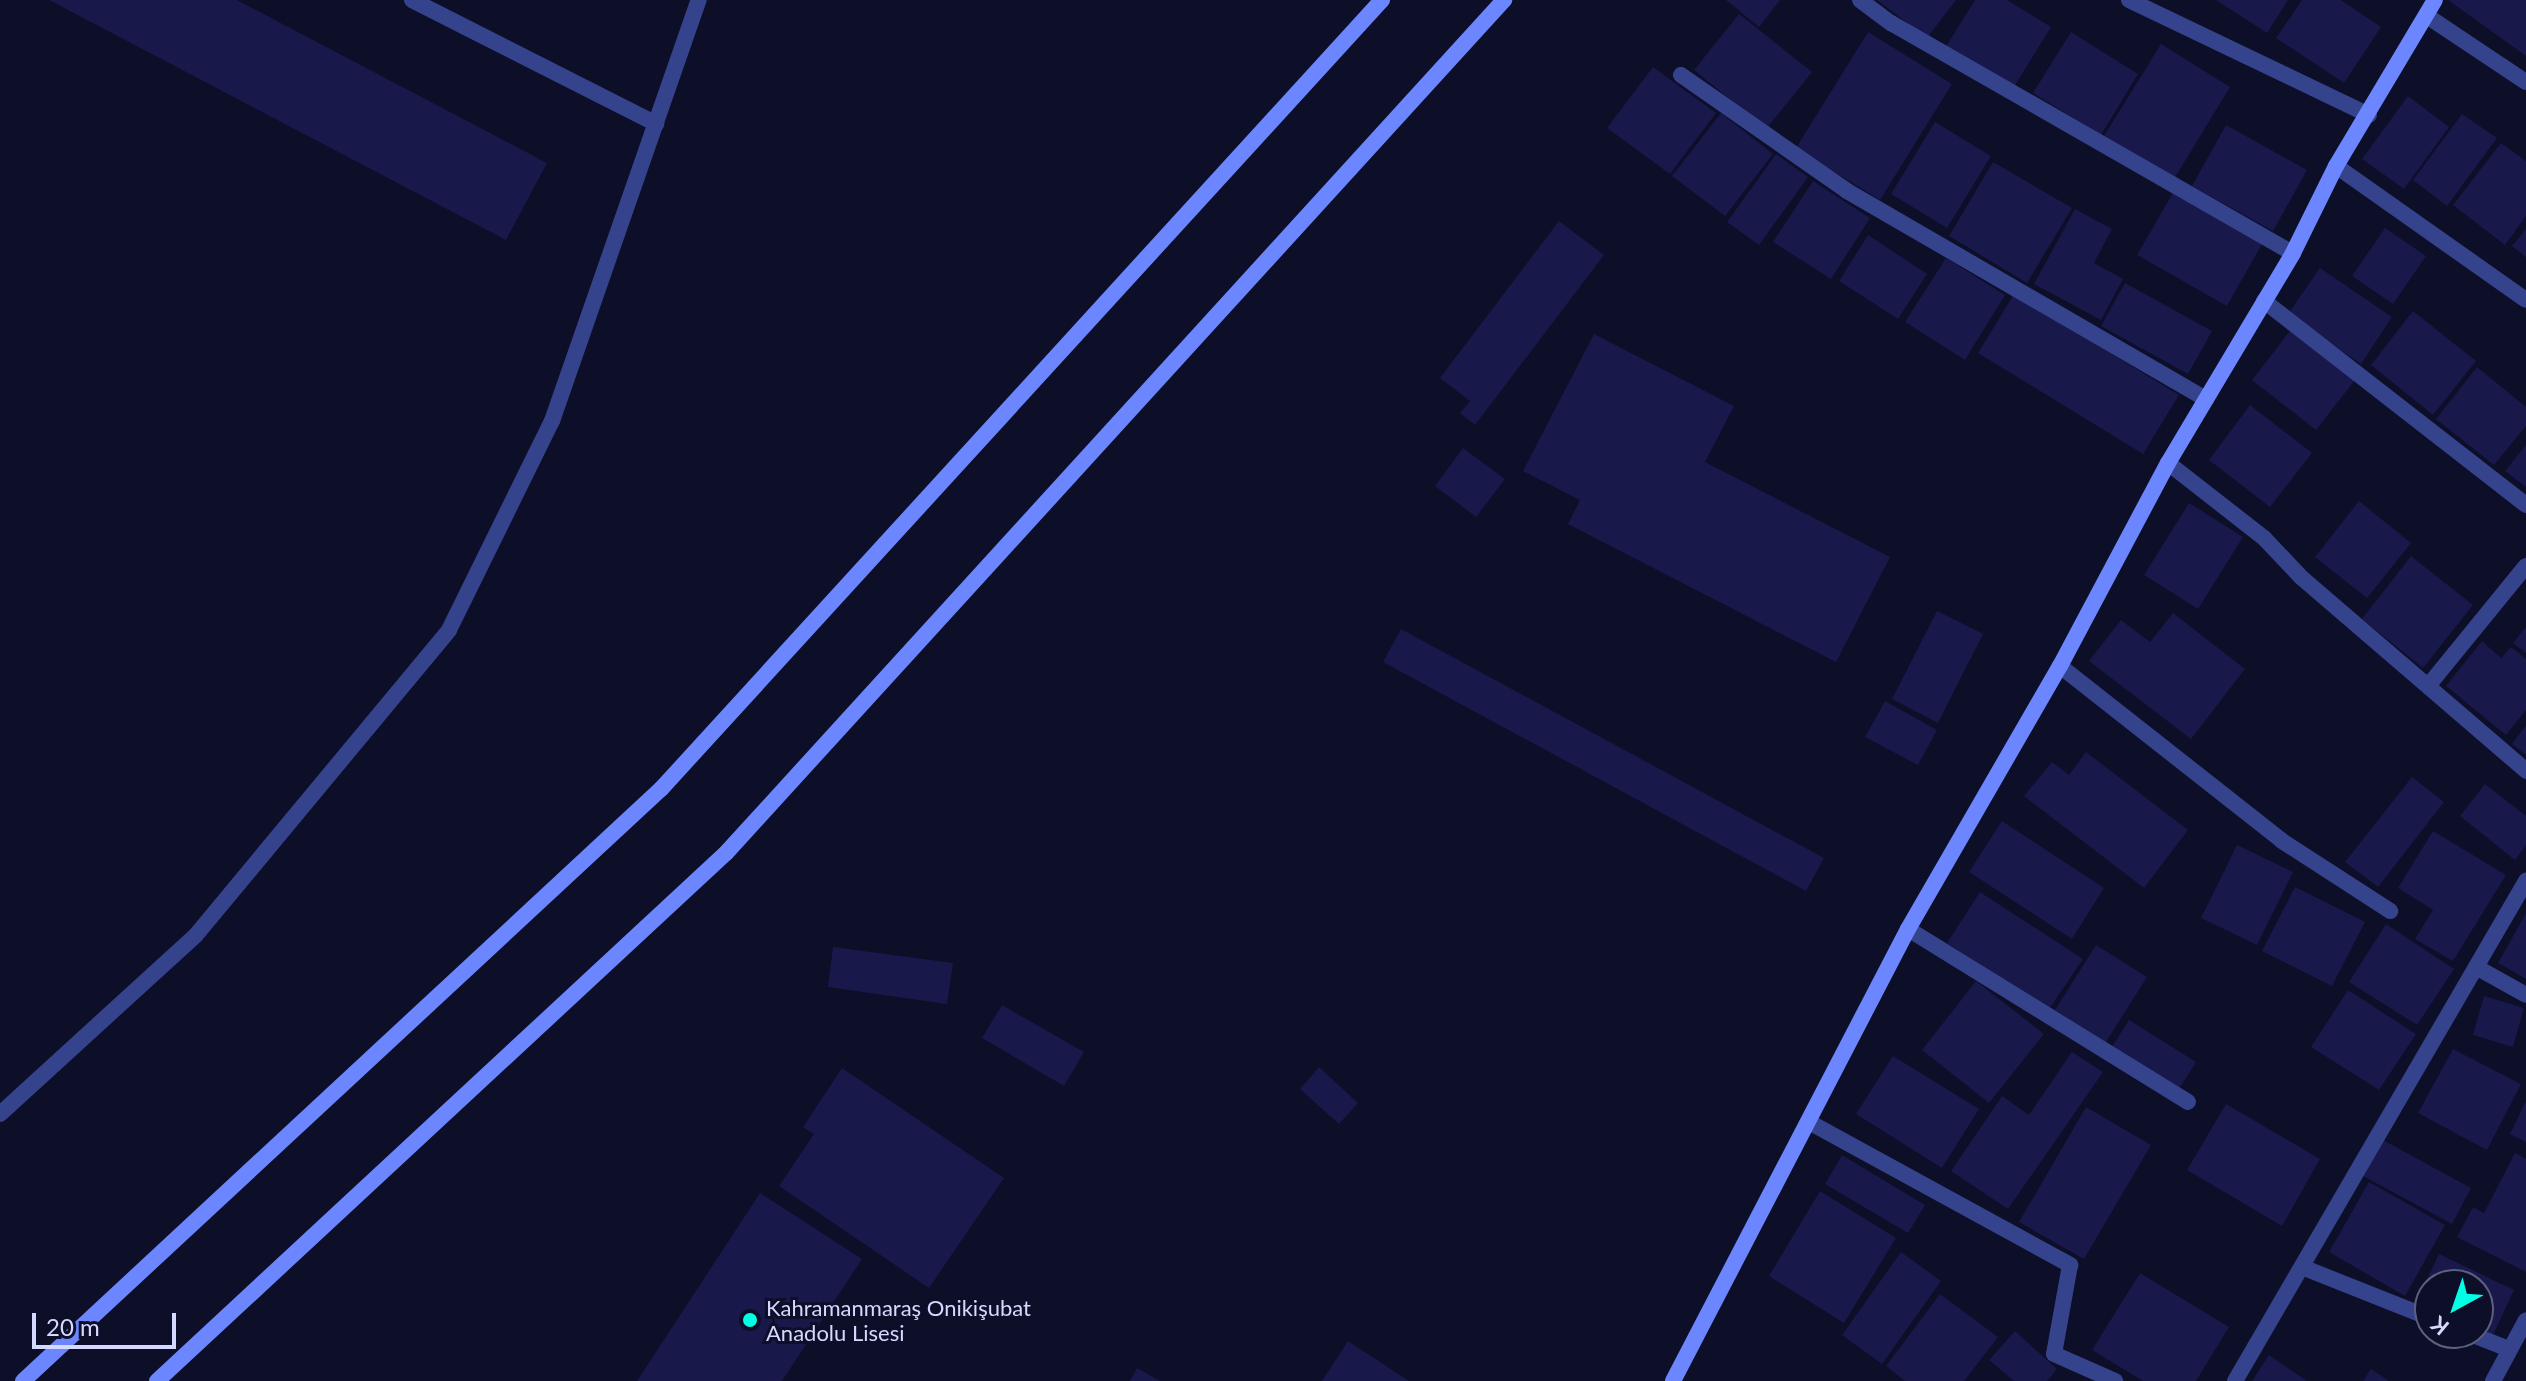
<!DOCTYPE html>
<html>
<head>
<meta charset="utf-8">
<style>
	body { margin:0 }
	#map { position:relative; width:2526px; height:1381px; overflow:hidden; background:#0d0e28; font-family:Lato,sans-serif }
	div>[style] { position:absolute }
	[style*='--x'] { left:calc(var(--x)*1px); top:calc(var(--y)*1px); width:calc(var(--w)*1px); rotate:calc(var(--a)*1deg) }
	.building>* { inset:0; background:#18184b }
	.street>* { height:16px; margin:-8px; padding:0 8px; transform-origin:8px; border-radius:8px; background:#34438b }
	.secondary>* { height:16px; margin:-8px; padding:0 8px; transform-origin:8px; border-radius:8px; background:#6c86ff }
	.dots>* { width:22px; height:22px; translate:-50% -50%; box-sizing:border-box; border:4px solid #0d0e28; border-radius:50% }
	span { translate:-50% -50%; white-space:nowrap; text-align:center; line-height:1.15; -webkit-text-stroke:6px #0d0e28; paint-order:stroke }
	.poi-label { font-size:22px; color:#d5d8ff }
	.left { translate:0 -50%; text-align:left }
	.north { position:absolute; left:2414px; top:1269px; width:80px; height:80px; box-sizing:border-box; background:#0d0e28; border:2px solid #5d5f7e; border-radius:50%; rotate:220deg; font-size:22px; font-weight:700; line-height:32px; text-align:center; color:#d5d8ff }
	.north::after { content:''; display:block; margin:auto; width:28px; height:36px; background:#01ffe5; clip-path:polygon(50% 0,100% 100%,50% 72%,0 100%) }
	.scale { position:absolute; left:32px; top:1313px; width:144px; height:36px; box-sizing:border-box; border:4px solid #d5d8ff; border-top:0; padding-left:10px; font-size:24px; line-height:28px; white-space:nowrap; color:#d5d8ff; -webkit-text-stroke:6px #0d0e28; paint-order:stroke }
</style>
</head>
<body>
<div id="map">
	<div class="building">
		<i style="clip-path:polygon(49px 0,237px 0,547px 163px,506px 240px)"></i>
		<i style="clip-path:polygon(1726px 0,1780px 0,1759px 27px)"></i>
		<i style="clip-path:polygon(1877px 0,1956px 0,1927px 38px)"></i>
		<i style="clip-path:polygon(1975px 0,2007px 0,2051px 27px,2012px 90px,1945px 48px)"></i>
		<i style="clip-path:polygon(2216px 0,2288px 0,2267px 33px)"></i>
		<i style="clip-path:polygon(2302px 0,2341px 0,2381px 27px,2344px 83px,2276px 38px)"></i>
		<i style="clip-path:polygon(2448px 0,2526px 0,2526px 56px)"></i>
		<i style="clip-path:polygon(1739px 14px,1812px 72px,1766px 129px,1694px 70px)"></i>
		<i style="clip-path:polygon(1868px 32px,1952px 84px,1880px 200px,1796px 148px)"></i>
		<i style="clip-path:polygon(2071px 32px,2138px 74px,2101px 135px,2033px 93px)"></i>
		<i style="clip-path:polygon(2161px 44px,2230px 87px,2174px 179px,2104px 136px)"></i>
		<i style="clip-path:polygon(1653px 67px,1716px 113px,1670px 174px,1607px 128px)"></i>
		<i style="clip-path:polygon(2408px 96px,2449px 127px,2404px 189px,2362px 159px)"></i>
		<i style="clip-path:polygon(1721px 113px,1773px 154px,1725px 216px,1672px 176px)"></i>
		<i style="clip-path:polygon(2462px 114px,2497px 138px,2447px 206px,2413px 180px)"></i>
		<i style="clip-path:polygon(1935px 122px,1991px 156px,1947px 228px,1891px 194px)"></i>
		<i style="clip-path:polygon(2226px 125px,2307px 170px,2273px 231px,2192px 186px)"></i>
		<i style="clip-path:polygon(2501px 143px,2526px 161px,2526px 216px,2505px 245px,2453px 205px)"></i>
		<i style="clip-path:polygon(1776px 154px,1808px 177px,1759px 245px,1727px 222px)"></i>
		<i style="clip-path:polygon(1993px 162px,2072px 208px,2027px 283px,1949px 236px)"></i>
		<i style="clip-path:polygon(1813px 181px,1870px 218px,1831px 279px,1773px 242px)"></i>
		<i style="clip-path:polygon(2174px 191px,2263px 242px,2227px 306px,2137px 255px)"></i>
		<i style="clip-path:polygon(2075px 209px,2112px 229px,2094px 263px,2123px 279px,2101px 320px,2034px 284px)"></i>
		<i style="clip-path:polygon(1559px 221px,1604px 255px,1475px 425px,1460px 413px,1470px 401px,1440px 378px)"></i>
		<i style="clip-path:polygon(2385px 228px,2426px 256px,2393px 304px,2352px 276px)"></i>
		<i style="clip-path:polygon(2526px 229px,2526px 257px,2512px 246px)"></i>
		<i style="clip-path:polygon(1868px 235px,1927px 274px,1898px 319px,1839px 281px)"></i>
		<i style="clip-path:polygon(1946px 258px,2005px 295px,1965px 360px,1905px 322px)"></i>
		<i style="clip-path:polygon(2320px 268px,2392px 317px,2361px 364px,2288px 314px)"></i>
		<i style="clip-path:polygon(2125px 283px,2212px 331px,2188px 374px,2101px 326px)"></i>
		<i style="clip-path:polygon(2014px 294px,2179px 395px,2143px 454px,1978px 353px)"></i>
		<i style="clip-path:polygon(2413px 311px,2476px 361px,2433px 415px,2371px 365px)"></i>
		<i style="clip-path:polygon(2290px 331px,2355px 380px,2316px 430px,2252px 380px)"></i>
		<i style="clip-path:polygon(1594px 334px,1734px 406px,1705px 462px,1890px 557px,1836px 662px,1568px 524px,1580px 500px,1523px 471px)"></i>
		<i style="clip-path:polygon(2477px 367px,2526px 407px,2526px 426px,2494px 465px,2436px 419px)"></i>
		<i style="clip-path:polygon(2250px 405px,2312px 453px,2270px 507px,2209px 460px)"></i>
		<i style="clip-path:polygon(2526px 445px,2526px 487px,2505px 471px)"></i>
		<i style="clip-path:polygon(1463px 448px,1505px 479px,1476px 517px,1435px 486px)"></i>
		<i style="clip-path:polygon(2359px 501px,2411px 543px,2367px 598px,2315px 557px)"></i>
		<i style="clip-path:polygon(2189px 503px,2243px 537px,2198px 609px,2144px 575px)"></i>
		<i style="clip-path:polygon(2411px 556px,2473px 605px,2423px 668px,2362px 619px)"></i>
		<i style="clip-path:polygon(1937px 611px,1983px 634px,1938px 723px,1892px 699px)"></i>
		<i style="clip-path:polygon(2173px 613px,2245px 669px,2191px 739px,2089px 661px,2121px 620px,2150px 642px)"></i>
		<i style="clip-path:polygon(2526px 627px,2526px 653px,2513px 643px)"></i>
		<i style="clip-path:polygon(1401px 629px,1824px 858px,1806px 891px,1383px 662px)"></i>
		<i style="clip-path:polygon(2482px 641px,2501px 658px,2511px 647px,2526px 659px,2526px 710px,2506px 735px,2446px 686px)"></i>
		<i style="clip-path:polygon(1885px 701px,1937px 730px,1918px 765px,1865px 737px)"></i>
		<i style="clip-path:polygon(2526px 725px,2526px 755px,2512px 744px)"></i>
		<i style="clip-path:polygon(2086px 752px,2188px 830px,2144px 888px,2024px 796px,2052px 762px,2069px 775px)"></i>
		<i style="clip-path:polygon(2412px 777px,2444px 802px,2378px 887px,2345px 862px)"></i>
		<i style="clip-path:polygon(2485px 784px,2526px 816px,2526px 845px,2515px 860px,2460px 816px)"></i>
		<i style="clip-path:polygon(2002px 821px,2104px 888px,2072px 939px,1969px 872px)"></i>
		<i style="clip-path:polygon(2433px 831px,2506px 875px,2453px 961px,2415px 939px,2433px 910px,2398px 888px)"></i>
		<i style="clip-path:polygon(2237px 845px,2293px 872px,2257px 945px,2201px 918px)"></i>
		<i style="clip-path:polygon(2295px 887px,2365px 922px,2332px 986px,2262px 951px)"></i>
		<i style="clip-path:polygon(1980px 892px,2083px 959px,2049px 1009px,1947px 943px)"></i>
		<i style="clip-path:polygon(2526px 913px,2526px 979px,2498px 963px)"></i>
		<i style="clip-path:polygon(2386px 924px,2454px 969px,2417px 1025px,2349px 982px)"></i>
		<i style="clip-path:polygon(2096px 945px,2147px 977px,2106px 1042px,2055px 1010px)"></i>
		<i style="clip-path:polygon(833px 947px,953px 963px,947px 1004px,828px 987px)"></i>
		<i style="clip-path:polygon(1976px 981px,2044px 1034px,1989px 1103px,1922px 1050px)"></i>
		<i style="clip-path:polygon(2348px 990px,2416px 1034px,2379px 1090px,2311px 1047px)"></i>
		<i style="clip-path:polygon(2484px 996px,2524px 1008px,2513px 1047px,2473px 1035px)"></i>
		<i style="clip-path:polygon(1002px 1005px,1084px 1052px,1064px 1086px,982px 1038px)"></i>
		<i style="clip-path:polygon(2129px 1020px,2196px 1062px,2178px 1091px,2112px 1047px)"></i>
		<i style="clip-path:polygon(2453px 1049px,2521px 1084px,2487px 1150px,2418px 1113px)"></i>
		<i style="clip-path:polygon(2072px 1052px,2103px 1072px,2008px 1209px,1951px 1171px,2002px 1096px,2029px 1115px)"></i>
		<i style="clip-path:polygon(1893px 1056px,1979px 1109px,1942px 1168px,1856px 1114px)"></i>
		<i style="clip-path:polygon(1319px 1067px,1358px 1103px,1339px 1124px,1300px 1089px)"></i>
		<i style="clip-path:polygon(842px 1068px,1004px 1178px,929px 1288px,779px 1186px,814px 1134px,803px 1127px)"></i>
		<i style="clip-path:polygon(2526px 1101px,2526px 1142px,2510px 1134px)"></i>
		<i style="clip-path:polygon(2226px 1104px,2320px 1159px,2282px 1226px,2187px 1170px)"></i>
		<i style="clip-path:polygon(2086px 1107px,2151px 1145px,2084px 1259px,2019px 1222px)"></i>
		<i style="clip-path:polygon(2383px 1140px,2471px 1188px,2452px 1224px,2363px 1176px)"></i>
		<i style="clip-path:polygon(2515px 1153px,2526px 1159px,2526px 1272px,2457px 1237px,2473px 1207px,2484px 1213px)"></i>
		<i style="clip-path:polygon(1842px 1155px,1925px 1205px,1908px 1233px,1825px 1184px)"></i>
		<i style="clip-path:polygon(2369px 1182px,2445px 1225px,2405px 1296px,2329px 1252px)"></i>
		<i style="clip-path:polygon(1820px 1191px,1896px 1238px,1844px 1323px,1769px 1276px)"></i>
		<i style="clip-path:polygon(760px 1193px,862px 1259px,782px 1381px,637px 1381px)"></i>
		<i style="clip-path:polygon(1901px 1252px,1941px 1281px,1882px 1364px,1842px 1335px)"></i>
		<i style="clip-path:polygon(2439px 1254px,2514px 1290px,2493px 1335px,2478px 1327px,2478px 1285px,2430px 1285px,2430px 1304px,2418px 1298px)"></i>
		<i style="clip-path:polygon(2140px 1273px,2229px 1327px,2196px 1381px,2143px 1381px,2092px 1350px)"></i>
		<i style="clip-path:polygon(1940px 1294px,1998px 1337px,1964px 1381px,1905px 1381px,1886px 1366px)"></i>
		<i style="clip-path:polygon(2015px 1331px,2057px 1369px,2047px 1381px,2014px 1381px,1989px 1360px)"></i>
		<i style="clip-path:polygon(1348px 1341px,1409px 1381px,1322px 1381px)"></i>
		<i style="clip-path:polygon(2269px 1355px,2307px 1381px,2252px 1381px)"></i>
		<i style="clip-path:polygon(1137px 1368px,1160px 1381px,1130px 1381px)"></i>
		<i style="clip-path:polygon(2371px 1369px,2389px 1381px,2363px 1381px)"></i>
	</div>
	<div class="street">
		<i style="--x:412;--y:0;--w:274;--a:26.9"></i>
		<i style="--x:1860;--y:0;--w:39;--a:37"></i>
		<i style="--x:1891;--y:23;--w:463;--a:29.8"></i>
		<i style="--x:2129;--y:0;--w:266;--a:25.6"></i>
		<i style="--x:2427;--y:16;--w:119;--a:33.7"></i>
		<i style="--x:1681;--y:75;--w:203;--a:34.9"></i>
		<i style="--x:1847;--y:191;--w:415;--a:30.1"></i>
		<i style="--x:2336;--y:166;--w:232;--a:35.2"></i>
		<i style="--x:2264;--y:301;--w:332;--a:37.9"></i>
		<i style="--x:2168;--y:463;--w:122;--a:38"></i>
		<i style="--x:2264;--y:538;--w:55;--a:46.5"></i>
		<i style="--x:2302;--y:578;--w:296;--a:40.7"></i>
		<i style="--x:2060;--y:666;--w:283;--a:38.2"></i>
		<i style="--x:2282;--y:841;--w:129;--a:32.9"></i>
		<i style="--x:2428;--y:686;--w:155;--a:-50.8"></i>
		<i style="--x:1908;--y:929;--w:329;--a:31.7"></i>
		<i style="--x:2476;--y:967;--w:57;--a:29.2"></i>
		<i style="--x:0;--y:1114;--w:265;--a:-42.4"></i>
		<i style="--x:196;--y:935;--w:396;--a:-50.3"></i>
		<i style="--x:449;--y:630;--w:233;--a:-63.8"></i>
		<i style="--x:552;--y:421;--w:446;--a:-70.8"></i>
		<i style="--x:1809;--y:1122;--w:298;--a:28.7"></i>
		<i style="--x:2070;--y:1265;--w:90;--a:100.2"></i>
		<i style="--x:2054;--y:1354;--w:67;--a:23.9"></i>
		<i style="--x:2302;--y:1267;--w:138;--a:21.7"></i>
		<i style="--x:2468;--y:1333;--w:41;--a:21.5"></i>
		<i style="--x:2235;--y:1381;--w:579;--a:-59.8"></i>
		<i style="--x:2493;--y:1381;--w:69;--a:-61.6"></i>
	</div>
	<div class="secondary">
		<i style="--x:23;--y:1381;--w:870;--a:-42.86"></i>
		<i style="--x:661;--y:789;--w:1069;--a:-47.58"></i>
		<i style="--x:157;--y:1381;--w:776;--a:-42.86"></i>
		<i style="--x:726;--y:853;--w:1155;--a:-47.63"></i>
		<i style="--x:1673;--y:1381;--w:509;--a:-62.53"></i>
		<i style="--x:1908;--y:929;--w:304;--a:-60"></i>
		<i style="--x:2060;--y:666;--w:230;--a:-62"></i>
		<i style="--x:2168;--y:463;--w:244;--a:-59.2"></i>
		<i style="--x:2293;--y:253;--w:97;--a:-63.7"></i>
		<i style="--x:2336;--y:166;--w:193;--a:-59.2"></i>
	</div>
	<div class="dots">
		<i style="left:750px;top:1320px;background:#01ffe5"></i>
	</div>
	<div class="poi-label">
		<span class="left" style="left:766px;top:1320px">Kahramanmaraş Onikişubat<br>Anadolu Lisesi</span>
	</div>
	<div class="north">K</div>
	<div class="scale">20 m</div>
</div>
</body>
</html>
